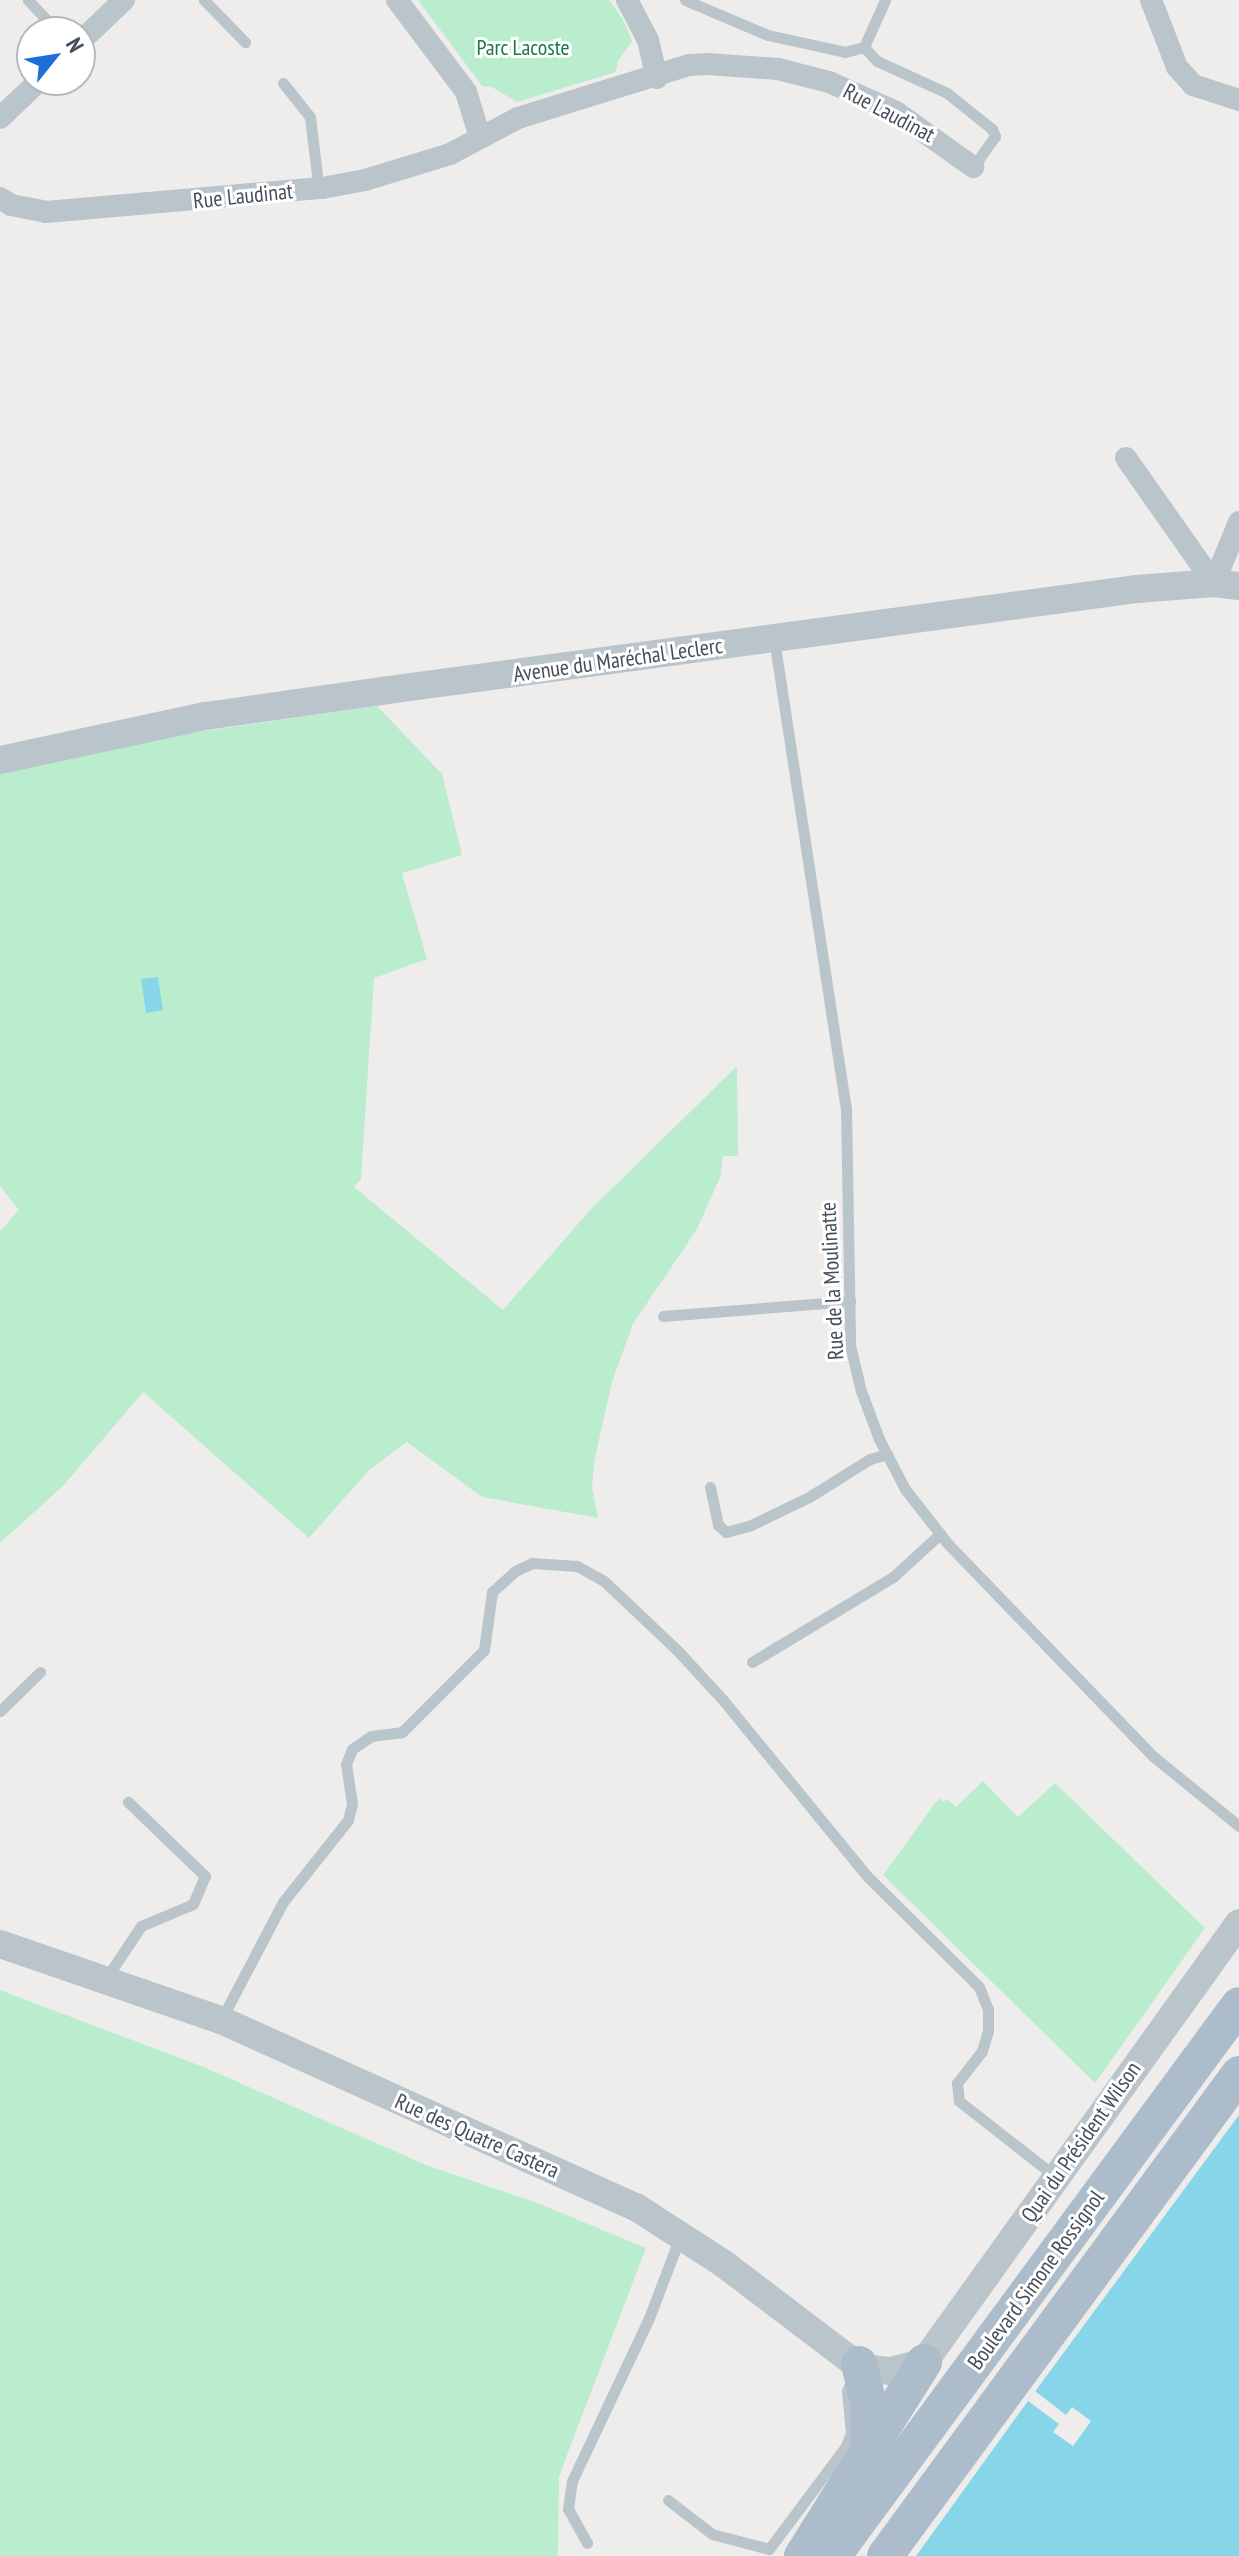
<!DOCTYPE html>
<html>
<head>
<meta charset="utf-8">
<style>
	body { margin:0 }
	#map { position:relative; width:1239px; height:2556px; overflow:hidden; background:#efecec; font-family:"PT Sans Narrow",sans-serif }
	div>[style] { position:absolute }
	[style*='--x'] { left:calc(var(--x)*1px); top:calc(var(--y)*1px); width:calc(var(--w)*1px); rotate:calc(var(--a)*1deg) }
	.green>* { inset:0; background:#baedce }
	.water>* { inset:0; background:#87d5e9 }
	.pier>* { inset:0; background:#efecec }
	.service>* { height:11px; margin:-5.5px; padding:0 5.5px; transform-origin:5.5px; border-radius:5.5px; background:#bac4cb }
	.minor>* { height:22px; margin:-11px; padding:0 11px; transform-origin:11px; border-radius:11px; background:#bac4cb }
	.tertiary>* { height:28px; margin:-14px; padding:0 14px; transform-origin:14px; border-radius:14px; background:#bac4cb }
	.primary>* { height:36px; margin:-18px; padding:0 18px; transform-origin:18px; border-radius:18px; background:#acbccb }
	span { translate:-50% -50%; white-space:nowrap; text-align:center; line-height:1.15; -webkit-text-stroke:6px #fff; paint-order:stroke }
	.park-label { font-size:22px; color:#187848 }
	.street-label { font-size:22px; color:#454f59 }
	.north { position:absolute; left:16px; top:16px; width:80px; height:80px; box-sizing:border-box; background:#fff; border:2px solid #b5b9bd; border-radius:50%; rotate:60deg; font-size:22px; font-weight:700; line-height:32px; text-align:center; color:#454f59 }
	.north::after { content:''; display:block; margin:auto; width:28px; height:36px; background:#1c6ed9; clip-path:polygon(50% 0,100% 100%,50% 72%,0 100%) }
</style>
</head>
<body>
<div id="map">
	<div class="green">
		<i style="clip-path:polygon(418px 0,609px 0,622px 18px,632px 41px,618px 61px,616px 72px,517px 102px,492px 87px,482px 86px)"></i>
		<i style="clip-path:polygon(377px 706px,442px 774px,462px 855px,402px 873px,427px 959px,374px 978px,361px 1179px,354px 1187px,503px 1310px,591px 1209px,737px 1066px,738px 1156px,723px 1156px,721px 1175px,697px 1229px,633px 1324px,612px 1382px,594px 1462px,592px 1488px,598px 1518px,482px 1497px,407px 1442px,369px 1470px,309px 1538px,143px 1392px,63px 1486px,0 1543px,0 1231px,19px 1210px,0 1186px,0 772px,177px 735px)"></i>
		<i style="clip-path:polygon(983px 1781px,1018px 1817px,1055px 1783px,1205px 1928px,1095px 2083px,883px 1875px,939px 1798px,943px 1802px,947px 1799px,956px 1807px)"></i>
		<i style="clip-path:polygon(0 1990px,206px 2068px,426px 2165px,540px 2204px,646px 2248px,559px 2476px,558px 2556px,0 2556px)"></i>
	</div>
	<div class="water">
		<i style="clip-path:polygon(158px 977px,163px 1010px,146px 1013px,141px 979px)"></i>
		<i style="clip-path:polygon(1239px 2115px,1239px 2556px,916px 2556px,1028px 2401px)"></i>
	</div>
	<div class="pier">
		<i style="clip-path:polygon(1035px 2391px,1066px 2415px,1072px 2407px,1091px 2421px,1073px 2446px,1053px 2432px,1059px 2424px,1028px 2401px)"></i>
	</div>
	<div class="service">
		<i style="--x:28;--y:0;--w:44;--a:46.8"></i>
		<i style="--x:204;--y:0;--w:59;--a:45.7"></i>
		<i style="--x:685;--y:0;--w:90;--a:22.9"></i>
		<i style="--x:768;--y:35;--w:79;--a:12.4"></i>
		<i style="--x:845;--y:52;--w:20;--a:-15"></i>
		<i style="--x:864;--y:47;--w:19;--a:47"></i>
		<i style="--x:877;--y:61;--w:77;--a:24.6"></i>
		<i style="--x:947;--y:93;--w:58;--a:38.7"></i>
		<i style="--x:992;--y:129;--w:8;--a:67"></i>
		<i style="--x:995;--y:136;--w:38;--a:125"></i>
		<i style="--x:864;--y:47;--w:51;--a:-65.9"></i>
		<i style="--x:283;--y:83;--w:43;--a:51.5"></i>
		<i style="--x:310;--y:117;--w:58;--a:83.1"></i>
		<i style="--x:774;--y:639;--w:474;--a:81.3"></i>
		<i style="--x:846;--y:1108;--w:237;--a:89"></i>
		<i style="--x:850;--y:1345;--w:47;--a:76.6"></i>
		<i style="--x:861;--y:1391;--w:51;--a:69.4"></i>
		<i style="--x:879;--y:1439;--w:56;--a:62.5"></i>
		<i style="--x:905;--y:1489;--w:70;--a:52"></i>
		<i style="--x:948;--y:1544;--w:296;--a:46"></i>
		<i style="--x:1154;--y:1757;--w:109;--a:39.1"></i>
		<i style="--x:663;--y:1316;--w:188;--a:-4.6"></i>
		<i style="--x:710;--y:1487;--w:39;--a:78"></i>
		<i style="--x:718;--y:1525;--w:11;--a:41"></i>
		<i style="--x:726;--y:1532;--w:24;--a:-15"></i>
		<i style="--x:749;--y:1526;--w:67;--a:-25.8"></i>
		<i style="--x:809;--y:1497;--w:72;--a:-31.9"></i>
		<i style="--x:870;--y:1459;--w:18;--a:-16"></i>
		<i style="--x:752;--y:1662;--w:165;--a:-31.1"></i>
		<i style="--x:893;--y:1577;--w:64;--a:-42.5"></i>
		<i style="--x:0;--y:1711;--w:56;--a:-44.3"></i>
		<i style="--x:105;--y:1980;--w:65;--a:-56.3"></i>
		<i style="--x:141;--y:1926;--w:56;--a:-22.9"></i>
		<i style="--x:193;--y:1904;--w:30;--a:-67"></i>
		<i style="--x:205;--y:1876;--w:107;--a:-136.1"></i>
		<i style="--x:221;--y:2020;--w:133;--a:-62.3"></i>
		<i style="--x:283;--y:1902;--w:105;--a:-51.6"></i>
		<i style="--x:348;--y:1820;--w:16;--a:-76"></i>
		<i style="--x:352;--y:1804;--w:40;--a:-98.5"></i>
		<i style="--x:346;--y:1764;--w:16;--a:-68"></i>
		<i style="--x:352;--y:1749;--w:23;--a:-34"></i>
		<i style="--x:371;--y:1736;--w:31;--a:-7"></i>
		<i style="--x:402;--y:1732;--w:116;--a:-45"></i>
		<i style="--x:484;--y:1650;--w:59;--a:-82.1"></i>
		<i style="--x:492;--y:1592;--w:31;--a:-42"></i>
		<i style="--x:515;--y:1571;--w:19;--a:-25"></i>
		<i style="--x:532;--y:1563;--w:45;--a:3.8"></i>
		<i style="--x:577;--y:1566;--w:31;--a:29"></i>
		<i style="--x:604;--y:1581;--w:100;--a:43.4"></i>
		<i style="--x:677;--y:1650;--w:68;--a:47.4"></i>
		<i style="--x:723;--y:1700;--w:227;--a:50.7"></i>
		<i style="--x:867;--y:1876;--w:158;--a:44.7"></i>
		<i style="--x:979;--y:1987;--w:24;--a:68"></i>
		<i style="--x:988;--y:2009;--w:22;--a:90"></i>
		<i style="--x:988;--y:2031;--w:21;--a:107"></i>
		<i style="--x:982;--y:2051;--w:41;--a:128"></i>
		<i style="--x:957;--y:2083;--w:18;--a:84"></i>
		<i style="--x:959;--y:2101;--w:123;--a:38.1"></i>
		<i style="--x:668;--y:2500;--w:56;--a:37.7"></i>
		<i style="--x:712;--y:2534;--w:59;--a:14.7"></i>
		<i style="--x:769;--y:2549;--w:129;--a:-53.2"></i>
		<i style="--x:846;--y:2446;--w:14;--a:-69"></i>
		<i style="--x:851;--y:2433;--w:42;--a:-95.4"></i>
		<i style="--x:847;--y:2391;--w:12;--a:-66"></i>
		<i style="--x:587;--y:2543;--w:39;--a:-119"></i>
		<i style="--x:568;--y:2509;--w:28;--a:-82"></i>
		<i style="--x:572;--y:2481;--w:180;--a:-64.7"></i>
		<i style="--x:649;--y:2318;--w:87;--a:-69.1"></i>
	</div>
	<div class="minor">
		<i style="--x:397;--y:0;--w:115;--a:53.1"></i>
		<i style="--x:466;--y:92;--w:47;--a:72.7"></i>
		<i style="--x:627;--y:0;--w:45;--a:62.3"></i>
		<i style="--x:648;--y:40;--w:39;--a:77"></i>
		<i style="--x:1151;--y:0;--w:72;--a:68.8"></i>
		<i style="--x:1177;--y:67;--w:24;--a:48"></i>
		<i style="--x:1193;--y:85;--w:48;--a:18.1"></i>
		<i style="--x:80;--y:42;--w:61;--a:-43.7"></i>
		<i style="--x:0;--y:118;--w:55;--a:-43.5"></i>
		<i style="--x:0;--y:198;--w:13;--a:32"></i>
		<i style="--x:11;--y:205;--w:36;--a:11"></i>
		<i style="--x:46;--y:212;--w:277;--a:-5"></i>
		<i style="--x:322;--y:188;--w:44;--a:-10.5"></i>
		<i style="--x:365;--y:180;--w:89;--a:-17"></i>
		<i style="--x:450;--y:154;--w:77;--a:-27.9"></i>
		<i style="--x:518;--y:118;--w:179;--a:-17.2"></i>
		<i style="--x:689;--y:65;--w:18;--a:-3"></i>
		<i style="--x:707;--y:64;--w:71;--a:4"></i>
		<i style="--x:778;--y:69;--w:53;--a:14.3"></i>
		<i style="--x:829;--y:82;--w:73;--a:24.1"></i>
		<i style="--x:896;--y:112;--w:95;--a:35.5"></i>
		<i style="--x:1126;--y:458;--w:153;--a:54.9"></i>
		<i style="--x:1214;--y:583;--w:66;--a:-67.7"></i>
	</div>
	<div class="tertiary">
		<i style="--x:0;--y:760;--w:211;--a:-12.1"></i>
		<i style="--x:206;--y:716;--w:184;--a:-8.1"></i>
		<i style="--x:388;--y:690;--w:756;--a:-7.68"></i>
		<i style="--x:1137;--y:589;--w:77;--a:-4.5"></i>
		<i style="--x:1214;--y:583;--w:25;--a:7"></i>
		<i style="--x:0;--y:1944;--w:234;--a:19"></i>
		<i style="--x:221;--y:2020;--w:455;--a:24.3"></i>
		<i style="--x:636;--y:2207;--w:105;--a:32.9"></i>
		<i style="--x:724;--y:2264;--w:157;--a:37.2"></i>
		<i style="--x:849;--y:2359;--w:24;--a:24"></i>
		<i style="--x:871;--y:2369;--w:20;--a:6"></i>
		<i style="--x:891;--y:2371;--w:34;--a:-15"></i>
		<i style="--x:924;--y:2362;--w:540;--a:-54.34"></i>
	</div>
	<div class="primary">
		<i style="--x:859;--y:2364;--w:41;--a:76"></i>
		<i style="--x:869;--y:2404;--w:42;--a:90"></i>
		<i style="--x:802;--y:2556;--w:229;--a:-57.8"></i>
		<i style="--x:833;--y:2556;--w:684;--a:-53.62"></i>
		<i style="--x:885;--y:2556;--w:598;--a:-53.7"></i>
	</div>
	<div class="park-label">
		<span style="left:523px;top:48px">Parc Lacoste</span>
	</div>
	<div class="street-label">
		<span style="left:889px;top:113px;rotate:28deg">Rue Laudinat</span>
		<span style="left:243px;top:196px;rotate:-6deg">Rue Laudinat</span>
		<span style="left:618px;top:660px;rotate:-8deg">Avenue du Maréchal Leclerc</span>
		<span style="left:832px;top:1281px;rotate:-93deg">Rue de la Moulinatte</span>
		<span style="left:477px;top:2136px;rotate:24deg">Rue des Quatre Castera</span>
		<span style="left:1081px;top:2142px;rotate:-55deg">Quai du Président Wilson</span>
		<span style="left:1036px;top:2280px;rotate:-54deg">Boulevard Simone Rossignol</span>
	</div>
	<div class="north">N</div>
</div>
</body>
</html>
